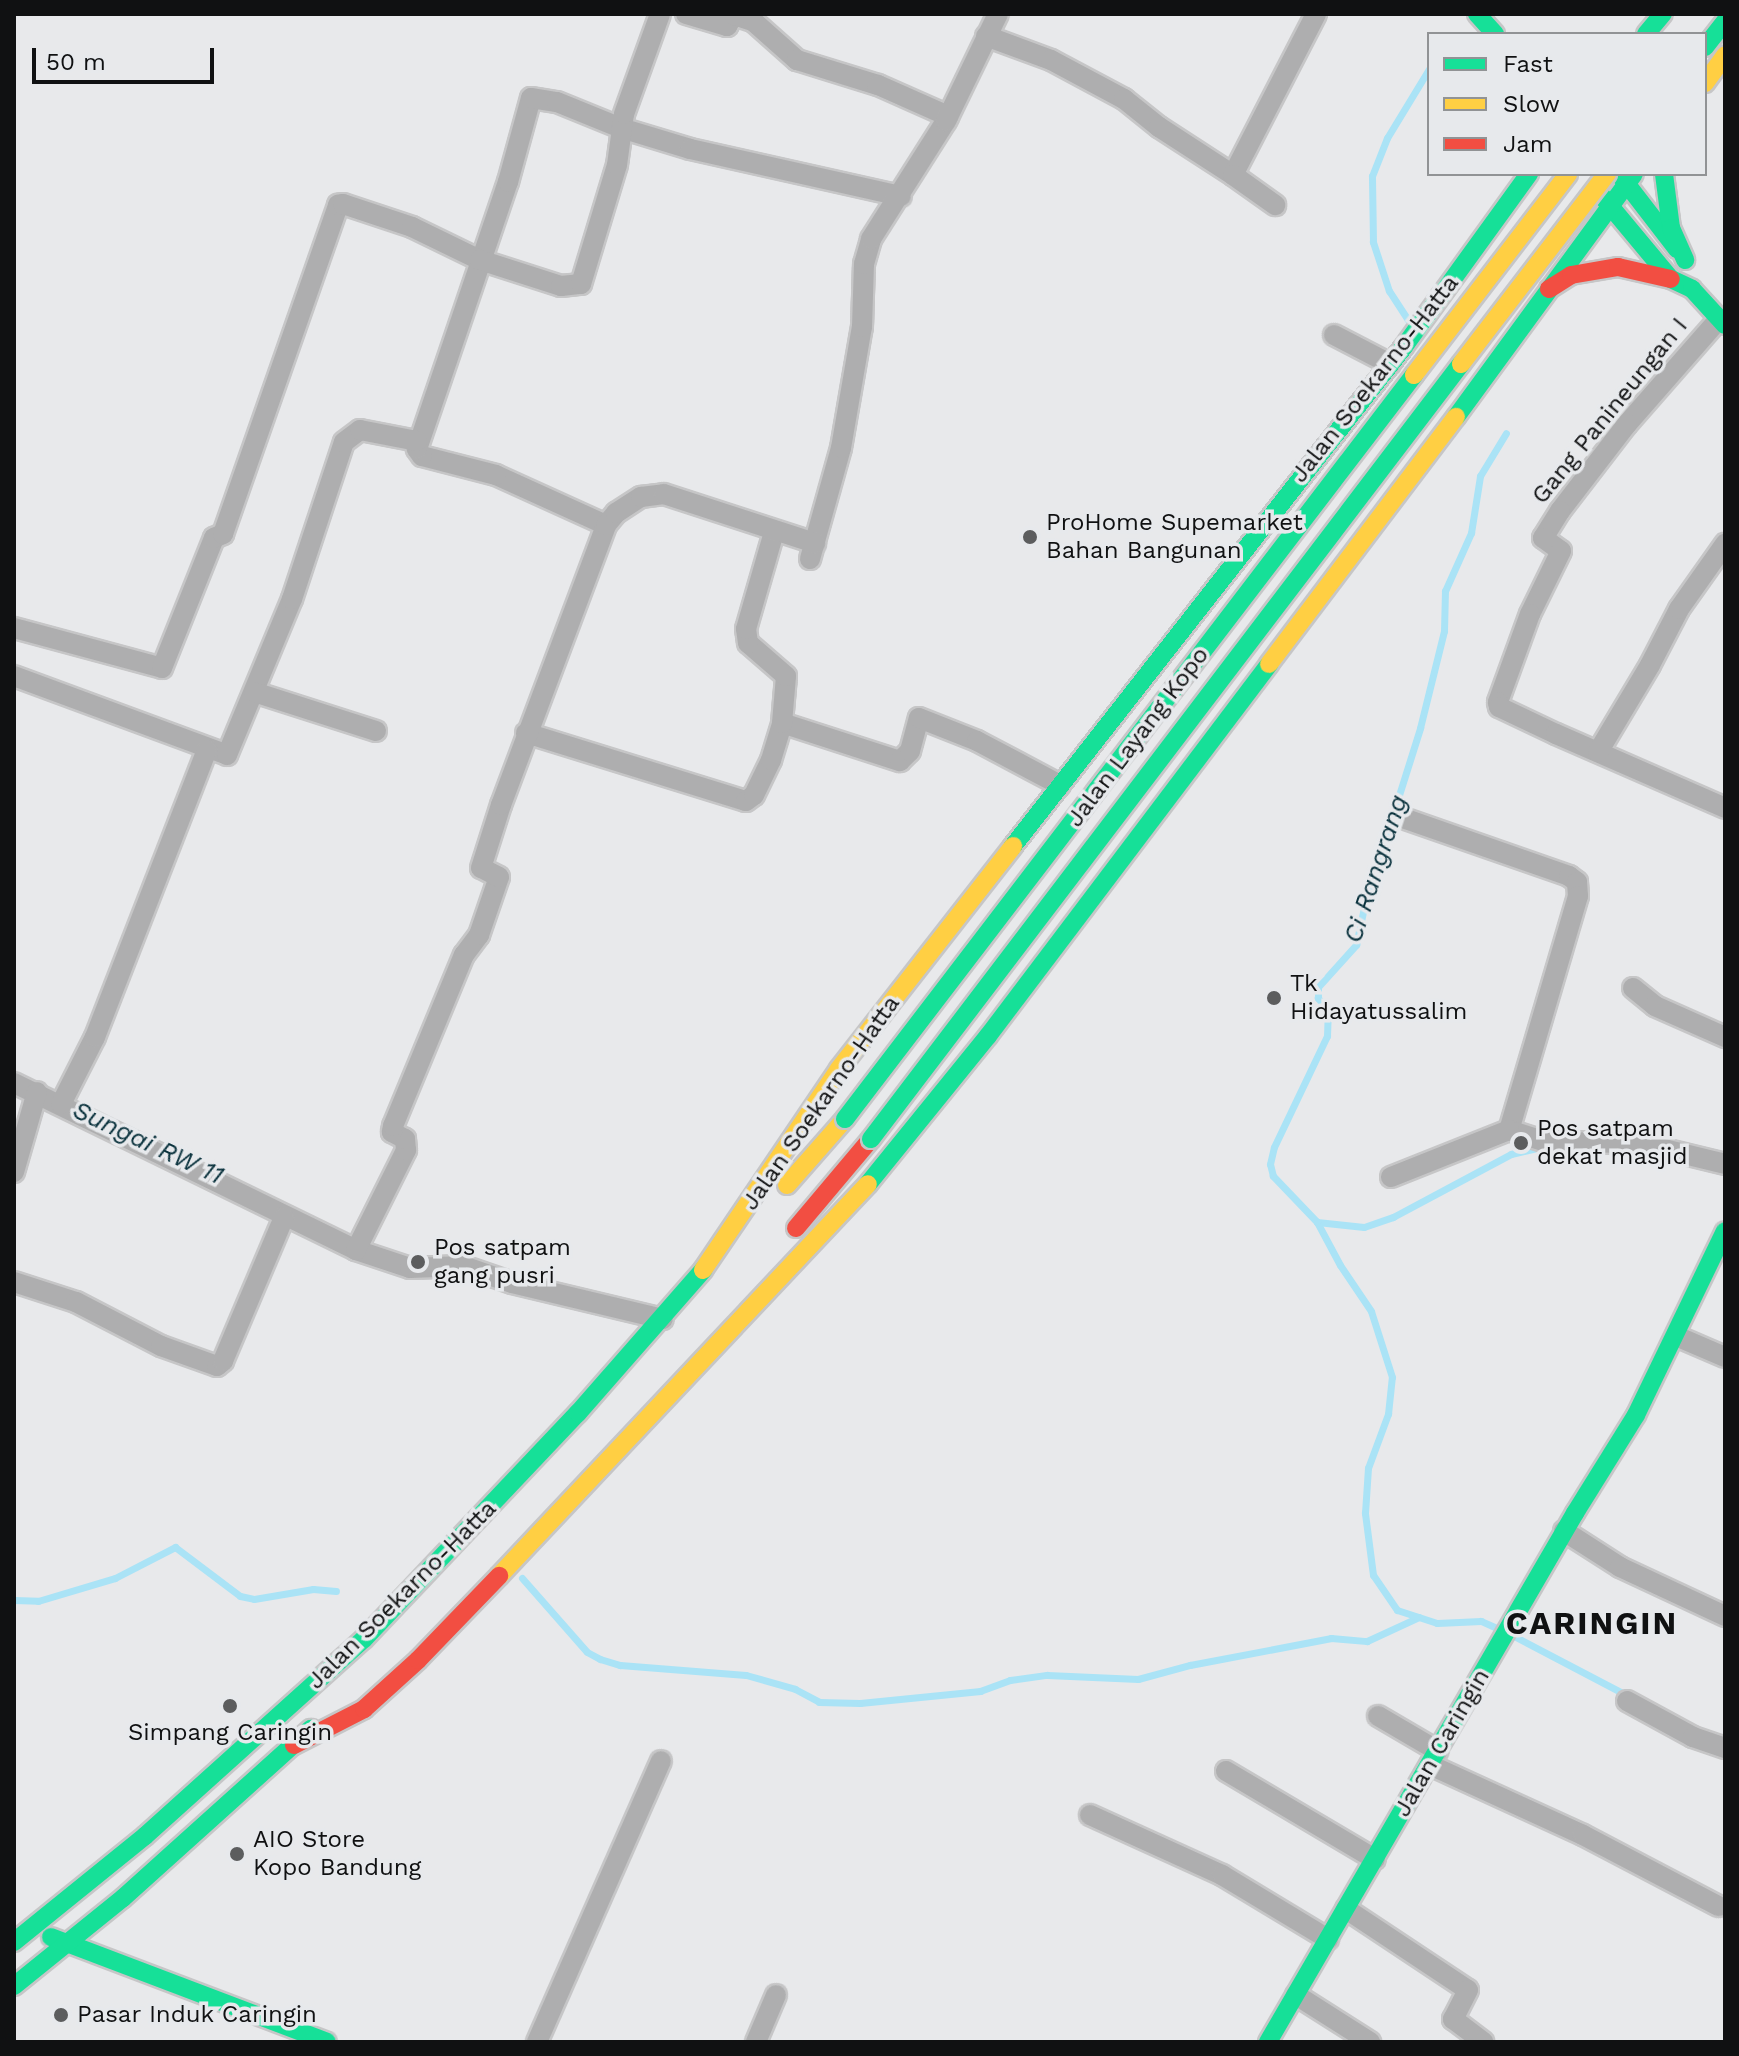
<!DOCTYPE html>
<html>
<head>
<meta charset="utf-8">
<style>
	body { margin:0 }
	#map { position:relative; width:1739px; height:2056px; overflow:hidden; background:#e8e9eb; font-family:"Work Sans",sans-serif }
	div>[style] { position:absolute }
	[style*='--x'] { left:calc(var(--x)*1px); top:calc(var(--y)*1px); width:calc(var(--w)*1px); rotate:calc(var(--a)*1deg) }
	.stream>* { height:7px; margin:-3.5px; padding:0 3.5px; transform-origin:3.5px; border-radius:3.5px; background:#aae3f6 }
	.roads { filter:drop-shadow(2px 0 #c6c6c7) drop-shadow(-2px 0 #c6c6c7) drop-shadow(0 2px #c6c6c7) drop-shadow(0 -2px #c6c6c7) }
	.street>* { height:20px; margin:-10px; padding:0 10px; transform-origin:10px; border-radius:10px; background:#aeaeaf }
	.fast>* { height:18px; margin:-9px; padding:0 9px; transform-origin:9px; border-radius:9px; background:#16e098 }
	.slow>* { height:18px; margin:-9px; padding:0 9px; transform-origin:9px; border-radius:9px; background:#ffcf43 }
	.jam>* { height:18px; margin:-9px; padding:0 9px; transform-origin:9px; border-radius:9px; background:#f24e42 }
	.bridges { filter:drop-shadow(2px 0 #c6c6c7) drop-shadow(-2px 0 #c6c6c7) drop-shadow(0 2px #c6c6c7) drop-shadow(0 -2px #c6c6c7) }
	.fast-bridge>* { height:18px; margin:-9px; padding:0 9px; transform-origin:9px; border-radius:9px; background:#16e098 }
	.slow-bridge>* { height:18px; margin:-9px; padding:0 9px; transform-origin:9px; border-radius:9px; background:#ffcf43 }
	.dots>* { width:22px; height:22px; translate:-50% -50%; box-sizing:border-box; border:4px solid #e7e9ec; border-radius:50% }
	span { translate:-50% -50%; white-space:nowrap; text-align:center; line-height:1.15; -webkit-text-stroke:7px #e7e9ec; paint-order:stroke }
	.street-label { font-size:24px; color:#101112 }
	.poi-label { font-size:24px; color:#101112 }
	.left { translate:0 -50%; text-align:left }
	.water-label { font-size:26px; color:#0a323d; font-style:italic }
	.district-label { font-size:32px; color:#101112; font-weight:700; letter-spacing:2px }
	.frame { position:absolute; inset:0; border:16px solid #101112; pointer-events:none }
	.legend { position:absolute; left:1427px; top:32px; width:280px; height:144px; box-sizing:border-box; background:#e7e9ec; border:2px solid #919395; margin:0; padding:10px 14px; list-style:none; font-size:24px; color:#101112 }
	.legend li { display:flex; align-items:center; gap:16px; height:40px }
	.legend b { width:40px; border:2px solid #919395 }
	.scale { position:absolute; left:32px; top:48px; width:182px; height:36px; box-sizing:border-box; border:4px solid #101112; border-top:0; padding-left:10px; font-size:24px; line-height:28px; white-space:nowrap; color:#101112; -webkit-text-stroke:6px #e7e9ec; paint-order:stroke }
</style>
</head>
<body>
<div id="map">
	<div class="stream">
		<i style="--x:1408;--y:320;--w:35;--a:-123"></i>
		<i style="--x:1389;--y:291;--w:52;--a:-108.1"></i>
		<i style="--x:1373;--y:242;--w:66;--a:-90.9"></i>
		<i style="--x:1372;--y:176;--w:41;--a:-68.5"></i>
		<i style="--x:1387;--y:138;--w:81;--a:-58.7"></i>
		<i style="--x:1317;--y:1222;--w:47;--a:6.1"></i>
		<i style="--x:1364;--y:1227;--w:31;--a:-19"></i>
		<i style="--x:1393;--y:1217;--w:134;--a:-28.1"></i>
		<i style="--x:1511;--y:1154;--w:31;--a:-13"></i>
		<i style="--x:522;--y:1578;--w:98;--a:48.7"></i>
		<i style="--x:587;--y:1652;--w:15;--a:28"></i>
		<i style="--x:600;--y:1659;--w:21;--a:17"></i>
		<i style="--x:620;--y:1665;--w:126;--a:4.5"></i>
		<i style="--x:746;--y:1675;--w:51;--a:15.9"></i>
		<i style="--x:795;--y:1689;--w:27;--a:28"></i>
		<i style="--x:819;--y:1702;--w:41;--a:1.4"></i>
		<i style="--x:860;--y:1703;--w:121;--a:-5.7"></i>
		<i style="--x:980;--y:1691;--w:32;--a:-20"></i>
		<i style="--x:1010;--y:1680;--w:37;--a:-8"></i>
		<i style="--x:1047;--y:1675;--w:91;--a:2.5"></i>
		<i style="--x:1138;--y:1679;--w:54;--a:-15.1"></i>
		<i style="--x:1190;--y:1665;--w:144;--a:-10.8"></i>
		<i style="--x:1331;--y:1638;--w:36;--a:5"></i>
		<i style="--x:1367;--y:1641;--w:57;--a:-24.8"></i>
		<i style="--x:14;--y:1600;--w:24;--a:2"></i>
		<i style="--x:38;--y:1601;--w:80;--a:-16.6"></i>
		<i style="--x:115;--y:1578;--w:68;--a:-27.3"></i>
		<i style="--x:175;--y:1547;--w:81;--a:37"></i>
		<i style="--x:240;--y:1596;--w:14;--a:12"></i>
		<i style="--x:254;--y:1599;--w:60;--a:-9.6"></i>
		<i style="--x:313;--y:1589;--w:23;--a:5"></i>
		<i style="--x:1499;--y:1629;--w:20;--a:-156"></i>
		<i style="--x:1481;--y:1621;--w:44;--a:177.4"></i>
		<i style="--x:1437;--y:1623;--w:42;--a:-162"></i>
		<i style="--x:1397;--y:1610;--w:42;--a:-124.4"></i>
		<i style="--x:1373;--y:1575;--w:63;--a:-97.4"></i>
		<i style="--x:1365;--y:1513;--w:45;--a:-86.2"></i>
		<i style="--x:1368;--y:1468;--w:58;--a:-69.7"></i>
		<i style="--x:1388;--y:1414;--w:37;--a:-84"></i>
		<i style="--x:1392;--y:1377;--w:69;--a:-107.7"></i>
		<i style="--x:1371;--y:1311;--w:55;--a:-124"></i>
		<i style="--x:1340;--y:1265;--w:49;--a:-118.1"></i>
		<i style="--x:1317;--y:1222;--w:64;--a:-133.7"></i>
		<i style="--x:1273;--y:1176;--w:12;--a:-104"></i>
		<i style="--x:1270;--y:1164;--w:17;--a:-77"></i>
		<i style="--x:1274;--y:1147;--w:123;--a:-64.5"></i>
		<i style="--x:1327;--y:1036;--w:26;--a:-88"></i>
		<i style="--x:1328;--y:1010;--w:16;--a:-130"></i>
		<i style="--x:1318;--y:998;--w:11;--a:-90"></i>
		<i style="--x:1318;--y:987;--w:57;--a:-47.9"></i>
		<i style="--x:1356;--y:945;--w:40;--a:-78"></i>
		<i style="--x:1364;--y:906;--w:187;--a:-72.5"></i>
		<i style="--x:1420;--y:728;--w:100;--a:-76.1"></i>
		<i style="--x:1444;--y:631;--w:40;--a:-88.6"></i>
		<i style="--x:1445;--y:591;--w:64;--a:-65.9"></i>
		<i style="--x:1471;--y:533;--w:58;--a:-81"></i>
		<i style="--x:1480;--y:476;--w:50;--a:-58.8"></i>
		<i style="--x:1510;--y:1634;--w:136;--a:27.7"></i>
	</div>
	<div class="roads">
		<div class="street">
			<i style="--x:686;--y:14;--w:43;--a:16.3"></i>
			<i style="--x:727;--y:26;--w:13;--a:-58"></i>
			<i style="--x:734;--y:15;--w:20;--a:18"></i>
			<i style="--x:753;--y:21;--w:59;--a:41.6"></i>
			<i style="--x:797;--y:60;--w:85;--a:17.2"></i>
			<i style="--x:878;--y:85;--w:77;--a:23.9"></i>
			<i style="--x:986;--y:36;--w:69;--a:20.3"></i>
			<i style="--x:1051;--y:60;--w:83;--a:28.1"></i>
			<i style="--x:1124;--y:99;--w:45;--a:38.7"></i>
			<i style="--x:1159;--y:127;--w:88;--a:33"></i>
			<i style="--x:1233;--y:175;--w:181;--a:-62.7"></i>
			<i style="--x:1233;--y:175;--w:52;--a:35.5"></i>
			<i style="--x:1719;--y:319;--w:140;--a:131.2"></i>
			<i style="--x:1627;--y:424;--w:110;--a:127.6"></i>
			<i style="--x:1560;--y:511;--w:32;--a:122"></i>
			<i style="--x:1543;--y:538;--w:22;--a:36"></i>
			<i style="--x:1561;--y:551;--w:70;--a:116.2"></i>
			<i style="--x:1530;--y:614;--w:94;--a:110"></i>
			<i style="--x:1498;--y:702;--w:5;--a:79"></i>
			<i style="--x:1499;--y:707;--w:63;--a:25.3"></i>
			<i style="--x:1556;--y:734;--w:184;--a:23.6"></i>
			<i style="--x:1334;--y:335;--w:63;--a:27.4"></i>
			<i style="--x:606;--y:525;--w:121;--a:-155.6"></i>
			<i style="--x:496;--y:475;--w:76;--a:-165.6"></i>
			<i style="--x:422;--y:456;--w:9;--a:-126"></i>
			<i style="--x:417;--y:449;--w:282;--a:-71.2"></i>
			<i style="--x:508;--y:182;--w:87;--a:-74.7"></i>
			<i style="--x:531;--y:98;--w:26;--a:9"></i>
			<i style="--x:557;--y:102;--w:69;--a:22.1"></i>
			<i style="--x:621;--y:128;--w:72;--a:16.9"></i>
			<i style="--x:690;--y:149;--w:216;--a:12.6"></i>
			<i style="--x:810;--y:559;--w:115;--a:-74.4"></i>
			<i style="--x:841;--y:448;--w:123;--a:-80.2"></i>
			<i style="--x:862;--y:327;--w:63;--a:-88.2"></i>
			<i style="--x:864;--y:264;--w:26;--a:-74"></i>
			<i style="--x:871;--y:239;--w:140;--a:-57.6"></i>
			<i style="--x:946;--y:121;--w:119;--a:-64.1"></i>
			<i style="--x:14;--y:628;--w:153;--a:15.1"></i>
			<i style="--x:162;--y:668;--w:140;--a:-68.2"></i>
			<i style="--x:214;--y:538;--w:10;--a:-24"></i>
			<i style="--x:223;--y:534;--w:349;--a:-70.7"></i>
			<i style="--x:338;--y:205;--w:5;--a:-11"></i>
			<i style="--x:343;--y:204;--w:73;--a:18.4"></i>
			<i style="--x:412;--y:227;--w:76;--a:25.9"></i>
			<i style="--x:480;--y:260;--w:85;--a:17.8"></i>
			<i style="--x:561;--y:286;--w:20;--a:-6"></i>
			<i style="--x:581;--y:284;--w:124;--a:-73.2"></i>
			<i style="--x:617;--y:165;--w:51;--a:-82.2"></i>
			<i style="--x:624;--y:114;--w:106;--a:-70.2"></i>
			<i style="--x:14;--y:676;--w:227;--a:20.3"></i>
			<i style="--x:227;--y:755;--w:169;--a:-67.4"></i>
			<i style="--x:292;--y:599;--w:165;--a:-71.7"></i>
			<i style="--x:344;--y:442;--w:20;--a:-37"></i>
			<i style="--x:360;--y:430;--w:58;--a:10.9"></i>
			<i style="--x:254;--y:692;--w:128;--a:17.7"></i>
			<i style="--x:782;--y:723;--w:124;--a:17.9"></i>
			<i style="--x:900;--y:761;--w:14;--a:-45"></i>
			<i style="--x:910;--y:751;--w:34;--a:-75"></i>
			<i style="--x:919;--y:718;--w:62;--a:21.6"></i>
			<i style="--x:977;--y:741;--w:94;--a:27.9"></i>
			<i style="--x:526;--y:733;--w:230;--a:17.2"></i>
			<i style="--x:746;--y:801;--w:10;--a:-37"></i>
			<i style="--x:754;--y:795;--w:39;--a:-64"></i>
			<i style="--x:771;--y:760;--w:39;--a:-73"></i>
			<i style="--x:782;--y:723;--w:47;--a:-85.1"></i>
			<i style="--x:786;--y:676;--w:50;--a:-139"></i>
			<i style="--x:748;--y:643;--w:14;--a:-98"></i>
			<i style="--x:746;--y:629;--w:101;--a:-73.9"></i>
			<i style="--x:1598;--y:752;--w:101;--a:-59.1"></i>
			<i style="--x:1650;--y:665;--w:63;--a:-62.6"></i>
			<i style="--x:1679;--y:609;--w:80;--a:-54.7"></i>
			<i style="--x:1400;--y:817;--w:179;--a:19.2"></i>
			<i style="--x:1569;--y:876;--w:10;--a:37"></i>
			<i style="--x:1577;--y:882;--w:14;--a:86"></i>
			<i style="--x:1578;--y:896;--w:244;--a:106.4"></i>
			<i style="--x:1509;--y:1130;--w:38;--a:18"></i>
			<i style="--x:1545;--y:1142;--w:94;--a:0.6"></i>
			<i style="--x:1639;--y:1143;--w:89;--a:13.7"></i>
			<i style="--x:1633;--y:988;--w:28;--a:39"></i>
			<i style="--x:1655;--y:1006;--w:77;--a:23.9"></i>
			<i style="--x:14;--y:1083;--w:381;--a:26"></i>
			<i style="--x:356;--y:1250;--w:57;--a:18.4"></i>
			<i style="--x:410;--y:1268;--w:53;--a:-2.2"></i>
			<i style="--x:463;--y:1266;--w:52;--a:19.1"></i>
			<i style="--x:512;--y:1283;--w:155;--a:13.4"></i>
			<i style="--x:61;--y:1104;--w:75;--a:-63.1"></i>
			<i style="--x:95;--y:1037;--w:308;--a:-68.7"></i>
			<i style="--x:14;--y:1172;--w:83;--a:-74"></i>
			<i style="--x:1391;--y:1177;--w:127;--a:-21.7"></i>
			<i style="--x:356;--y:1250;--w:112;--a:-63.4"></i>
			<i style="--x:406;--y:1150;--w:11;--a:-95"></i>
			<i style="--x:405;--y:1139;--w:15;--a:-152"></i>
			<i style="--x:392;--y:1132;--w:6;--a:-81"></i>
			<i style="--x:393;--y:1126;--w:185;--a:-67.5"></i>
			<i style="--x:464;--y:955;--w:25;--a:-53"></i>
			<i style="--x:479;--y:935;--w:61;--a:-71"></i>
			<i style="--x:499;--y:877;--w:20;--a:-153"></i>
			<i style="--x:481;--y:868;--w:66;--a:-72.4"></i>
			<i style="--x:501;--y:805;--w:299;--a:-69.4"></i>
			<i style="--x:606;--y:525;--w:16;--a:-50"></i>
			<i style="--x:616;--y:513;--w:30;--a:-33"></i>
			<i style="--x:641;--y:497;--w:23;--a:-7"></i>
			<i style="--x:664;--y:494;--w:159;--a:18"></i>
			<i style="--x:14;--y:1282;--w:65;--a:17.9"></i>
			<i style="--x:76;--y:1302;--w:96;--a:27.4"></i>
			<i style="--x:161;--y:1346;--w:59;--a:19.7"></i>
			<i style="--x:217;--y:1366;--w:8;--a:-40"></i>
			<i style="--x:223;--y:1361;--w:156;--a:-67"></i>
			<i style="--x:1676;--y:1336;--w:53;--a:23.2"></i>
			<i style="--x:1564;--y:1531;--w:67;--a:32.7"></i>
			<i style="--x:1620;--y:1567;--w:116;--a:25"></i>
			<i style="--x:1627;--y:1701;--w:75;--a:28.6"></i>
			<i style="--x:1693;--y:1737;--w:34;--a:19"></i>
			<i style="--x:1378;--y:1716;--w:69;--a:30.3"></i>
			<i style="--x:1430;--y:1765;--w:168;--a:24.6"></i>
			<i style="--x:1583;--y:1835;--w:153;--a:27.7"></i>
			<i style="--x:1226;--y:1771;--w:173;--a:30.6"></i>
			<i style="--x:1090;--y:1815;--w:145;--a:24.4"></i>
			<i style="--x:1222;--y:1875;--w:124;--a:31.1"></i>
			<i style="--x:1346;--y:1909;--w:146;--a:33.6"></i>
			<i style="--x:1468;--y:1990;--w:33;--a:117"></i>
			<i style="--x:1453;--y:2019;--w:38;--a:37"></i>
			<i style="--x:1296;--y:1995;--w:88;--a:32.4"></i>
			<i style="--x:537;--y:2042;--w:307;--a:-66.2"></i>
			<i style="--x:756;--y:2042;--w:51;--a:-66.9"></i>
		</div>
		<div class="fast">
			<i style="--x:1477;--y:14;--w:27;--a:48"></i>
			<i style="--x:1646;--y:34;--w:26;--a:-50"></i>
			<i style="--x:1705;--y:47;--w:33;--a:-52"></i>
			<i style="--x:1619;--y:174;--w:95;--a:52.3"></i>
			<i style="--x:1664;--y:174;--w:54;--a:82.6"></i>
			<i style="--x:1671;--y:228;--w:35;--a:66"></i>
			<i style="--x:1596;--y:189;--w:117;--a:50.2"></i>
			<i style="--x:1671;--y:279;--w:23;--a:25"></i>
			<i style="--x:1692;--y:289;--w:49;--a:47.5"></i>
			<i style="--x:1456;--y:417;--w:301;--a:-53.8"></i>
			<i style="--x:1013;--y:846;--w:633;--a:-51.93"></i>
			<i style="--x:1403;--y:348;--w:215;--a:-54.1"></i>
			<i style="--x:868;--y:1184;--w:191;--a:-51"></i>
			<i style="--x:988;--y:1036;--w:466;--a:-52.9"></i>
			<i style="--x:51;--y:1937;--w:295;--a:20.8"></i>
			<i style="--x:14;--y:1942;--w:169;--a:-39"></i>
			<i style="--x:145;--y:1836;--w:295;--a:-42"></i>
			<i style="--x:364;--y:1639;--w:311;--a:-46.6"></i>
			<i style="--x:578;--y:1413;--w:190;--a:-48.8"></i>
			<i style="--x:14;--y:1986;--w:140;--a:-38.9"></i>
			<i style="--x:123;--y:1898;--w:253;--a:-42"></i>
			<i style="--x:1268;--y:2042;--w:612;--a:-59.87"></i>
			<i style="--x:1575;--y:1513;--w:115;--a:-58.1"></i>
			<i style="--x:1636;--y:1415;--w:204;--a:-64.2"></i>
		</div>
		<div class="slow">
			<i style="--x:1705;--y:83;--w:34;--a:-54"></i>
			<i style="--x:1269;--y:664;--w:310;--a:-52.9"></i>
			<i style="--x:787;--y:1185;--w:88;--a:-48.7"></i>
			<i style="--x:703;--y:1270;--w:243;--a:-55.9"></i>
			<i style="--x:839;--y:1069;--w:283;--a:-52"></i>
			<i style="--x:499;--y:1576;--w:538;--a:-46.73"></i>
		</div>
		<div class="jam">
			<i style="--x:1549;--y:289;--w:26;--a:-32"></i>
			<i style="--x:1571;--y:275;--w:48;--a:-9.7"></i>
			<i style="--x:1618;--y:267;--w:54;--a:12.8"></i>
			<i style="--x:796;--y:1228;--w:116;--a:-49.9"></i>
			<i style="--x:294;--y:1745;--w:79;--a:-27.2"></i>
			<i style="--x:364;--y:1709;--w:73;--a:-42.2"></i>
			<i style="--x:418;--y:1660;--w:117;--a:-46"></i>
		</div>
	</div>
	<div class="bridges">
		<div class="fast-bridge">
			<i style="--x:845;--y:1119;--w:937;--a:-52.59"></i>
			<i style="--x:871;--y:1139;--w:974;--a:-52.72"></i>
		</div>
		<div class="slow-bridge">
			<i style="--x:1461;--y:364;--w:240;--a:-52.5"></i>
			<i style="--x:1414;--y:375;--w:253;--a:-52.5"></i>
		</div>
	</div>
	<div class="dots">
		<i style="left:1030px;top:537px;background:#5c5d5e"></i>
		<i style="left:1274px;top:998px;background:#5c5d5e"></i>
		<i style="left:1521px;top:1143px;background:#5c5d5e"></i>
		<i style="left:418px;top:1262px;background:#5c5d5e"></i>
		<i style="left:230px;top:1706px;background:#5c5d5e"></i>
		<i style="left:237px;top:1854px;background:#5c5d5e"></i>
		<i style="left:61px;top:2015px;background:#5c5d5e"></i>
	</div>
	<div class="street-label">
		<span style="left:1375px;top:379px;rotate:-52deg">Jalan Soekarno-Hatta</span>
		<span style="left:1610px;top:411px;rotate:-51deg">Gang Panineungan I</span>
		<span style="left:1138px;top:737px;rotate:-53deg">Jalan Layang Kopo</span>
		<span style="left:821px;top:1103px;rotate:-55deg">Jalan Soekarno-Hatta</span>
		<span style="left:402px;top:1595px;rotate:-45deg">Jalan Soekarno-Hatta</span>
		<span style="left:1442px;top:1743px;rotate:-60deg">Jalan Caringin</span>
	</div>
	<div class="poi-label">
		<span class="left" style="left:1046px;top:537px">ProHome Supemarket<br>Bahan Bangunan</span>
		<span class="left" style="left:1290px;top:998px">Tk<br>Hidayatussalim</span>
		<span class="left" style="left:1537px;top:1143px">Pos satpam<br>dekat masjid</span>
		<span class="left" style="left:434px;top:1262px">Pos satpam<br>gang pusri</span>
		<span style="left:230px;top:1733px">Simpang Caringin</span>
		<span class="left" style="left:253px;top:1854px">AIO Store<br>Kopo Bandung</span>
		<span class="left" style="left:77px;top:2015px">Pasar Induk Caringin</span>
	</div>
	<div class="water-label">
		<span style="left:1376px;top:869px;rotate:-72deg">Ci Rangrang</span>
		<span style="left:148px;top:1143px;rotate:25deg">Sungai RW 11</span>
	</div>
	<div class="district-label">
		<span style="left:1592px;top:1623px">CARINGIN</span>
	</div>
	<div class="frame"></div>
	<ul class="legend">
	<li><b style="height:10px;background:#16e098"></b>Fast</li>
	<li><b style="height:10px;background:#ffcf43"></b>Slow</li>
	<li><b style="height:10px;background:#f24e42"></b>Jam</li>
	</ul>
	<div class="scale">50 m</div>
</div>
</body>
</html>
